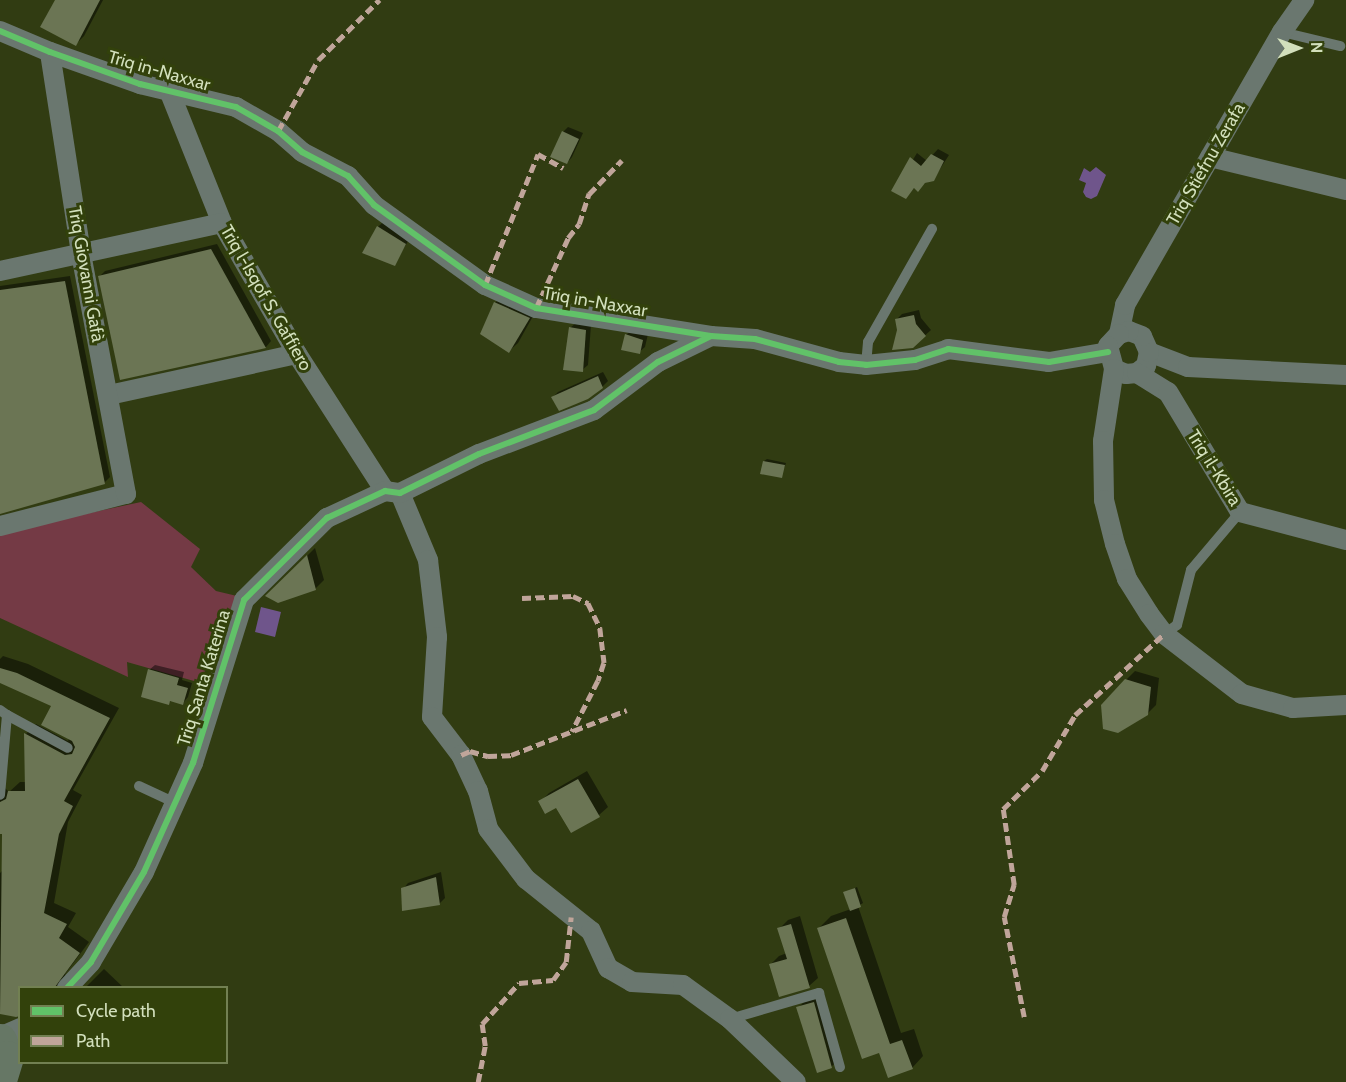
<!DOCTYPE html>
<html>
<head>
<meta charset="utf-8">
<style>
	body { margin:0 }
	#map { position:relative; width:1346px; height:1082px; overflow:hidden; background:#313c12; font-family:Cabin,sans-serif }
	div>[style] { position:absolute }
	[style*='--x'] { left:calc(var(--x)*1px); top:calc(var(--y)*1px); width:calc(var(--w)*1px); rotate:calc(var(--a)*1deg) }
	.green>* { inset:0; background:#743a45 }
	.water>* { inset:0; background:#6f558b }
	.shadow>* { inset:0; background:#0007 }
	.building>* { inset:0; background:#6b7554 }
	.service>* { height:10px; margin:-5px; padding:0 5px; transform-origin:5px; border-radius:5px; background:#6a776f }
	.minor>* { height:20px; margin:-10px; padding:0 10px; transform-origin:10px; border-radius:10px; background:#6a776f }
	.trunk>* { height:33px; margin:-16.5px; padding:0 16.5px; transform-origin:16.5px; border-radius:16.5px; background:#667765 }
	.quiet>* { height:4.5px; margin-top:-2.25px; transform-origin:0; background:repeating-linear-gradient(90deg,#c0a59a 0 9px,transparent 0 13.5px) }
	.cycleway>* { height:6px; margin:-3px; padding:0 3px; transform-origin:3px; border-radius:3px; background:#61c268 }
	span { translate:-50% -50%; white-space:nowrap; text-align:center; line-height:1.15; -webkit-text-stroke:6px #32410b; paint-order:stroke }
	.street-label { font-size:18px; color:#d2dfbc }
	.legend { position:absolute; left:18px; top:986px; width:210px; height:78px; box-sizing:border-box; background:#32410b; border:2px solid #728052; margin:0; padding:8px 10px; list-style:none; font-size:18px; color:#d2dfbc }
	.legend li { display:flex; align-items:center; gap:12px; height:30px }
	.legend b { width:30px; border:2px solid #728052 }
	.north { position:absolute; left:1268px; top:18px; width:60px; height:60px; -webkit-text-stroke:4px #32410b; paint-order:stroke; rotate:89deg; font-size:16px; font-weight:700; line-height:24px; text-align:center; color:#d2dfbc }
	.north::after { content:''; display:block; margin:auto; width:21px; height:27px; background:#d2dfbc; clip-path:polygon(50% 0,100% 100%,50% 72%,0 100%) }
</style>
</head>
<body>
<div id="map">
	<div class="green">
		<i style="clip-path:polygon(141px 502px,200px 549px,191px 567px,216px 591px,237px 596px,217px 662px,207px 664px,201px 683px,127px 662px,128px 677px,0 618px,0 532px)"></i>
	</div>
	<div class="water">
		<i style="clip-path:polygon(1096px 167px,1106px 175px,1097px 196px,1091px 199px,1086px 197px,1083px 192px,1086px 183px,1079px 180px,1084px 168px,1090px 172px)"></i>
		<i style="clip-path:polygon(261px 607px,281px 612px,275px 637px,255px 632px)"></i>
	</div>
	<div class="shadow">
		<i style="clip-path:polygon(57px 0,103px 0,84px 36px,75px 45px)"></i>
		<i style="clip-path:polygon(568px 127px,583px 133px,572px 157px,567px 163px,563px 132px)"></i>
		<i style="clip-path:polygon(938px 149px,949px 155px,933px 180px,915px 187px,906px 197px,894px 191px,917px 153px,927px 161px)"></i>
		<i style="clip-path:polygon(384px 221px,410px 238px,394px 264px,378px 227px)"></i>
		<i style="clip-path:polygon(217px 244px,271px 341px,266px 347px,121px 378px,99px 277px,105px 271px)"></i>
		<i style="clip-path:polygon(70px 276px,110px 477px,104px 483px,0 512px,0 286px)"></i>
		<i style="clip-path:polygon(504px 294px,537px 309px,518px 343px,509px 351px,495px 303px)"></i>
		<i style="clip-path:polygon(919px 310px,921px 318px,931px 330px,913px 346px,899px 330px,896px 320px,902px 314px)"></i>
		<i style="clip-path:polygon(576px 323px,591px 325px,588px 365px,582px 370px,570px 328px)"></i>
		<i style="clip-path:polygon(632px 330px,648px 334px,645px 347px,639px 352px,626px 335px)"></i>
		<i style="clip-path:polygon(603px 372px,608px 381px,602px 387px,553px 397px,558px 392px)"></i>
		<i style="clip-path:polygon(767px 459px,786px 463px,781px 477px,764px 461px)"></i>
		<i style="clip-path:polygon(315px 548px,324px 580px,315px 589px,268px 595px)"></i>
		<i style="clip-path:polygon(3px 656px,28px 664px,119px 708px,73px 790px,82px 795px,68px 822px,54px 903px,76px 913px,68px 927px,89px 942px,65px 974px,69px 988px,20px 988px,20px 1016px,0 1012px,0 873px,3px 870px,4px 832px,0 833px,0 783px,9px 792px,20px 782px,26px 782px,26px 734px,36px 724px,68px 741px,69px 739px,53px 705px,0 682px,0 659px)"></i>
		<i style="clip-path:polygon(155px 665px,184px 672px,182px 680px,192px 683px,188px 697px,183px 703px,172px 700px,168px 703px,149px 670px)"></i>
		<i style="clip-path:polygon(1135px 671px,1159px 678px,1156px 705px,1147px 714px,1126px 680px)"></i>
		<i style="clip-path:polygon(587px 771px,608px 807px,599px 815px,571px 831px,556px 806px,540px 802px,549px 793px)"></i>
		<i style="clip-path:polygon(441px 872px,445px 898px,440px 903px,403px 889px,408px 883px)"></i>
		<i style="clip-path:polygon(857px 887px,863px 903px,858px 906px,901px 1033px,914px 1029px,923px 1056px,912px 1068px,880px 1051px,819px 928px,831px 916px,851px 909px,845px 893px)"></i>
		<i style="clip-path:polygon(800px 916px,818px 978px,809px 986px,771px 964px,779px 956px,787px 953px,779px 929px,788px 920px)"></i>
		<i style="clip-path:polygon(104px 969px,124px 988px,85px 988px)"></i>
		<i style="clip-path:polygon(819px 998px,837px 1061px,832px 1066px,818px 1071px,798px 1008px,804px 1002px)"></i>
	</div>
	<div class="building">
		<i style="clip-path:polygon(55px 0,100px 0,76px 46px,40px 27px)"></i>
		<i style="clip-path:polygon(562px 131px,579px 139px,567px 164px,550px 157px)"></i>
		<i style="clip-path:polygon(931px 154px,944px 161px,934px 181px,925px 183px,918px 192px,914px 188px,906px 199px,891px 191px,910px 157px,921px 166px)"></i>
		<i style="clip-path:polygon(377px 226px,406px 244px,395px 266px,362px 253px)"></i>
		<i style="clip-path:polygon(211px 249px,266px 348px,120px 380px,98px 276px)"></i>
		<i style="clip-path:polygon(65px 281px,105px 484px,0 514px,0 290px)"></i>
		<i style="clip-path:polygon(494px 302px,530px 318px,509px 353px,480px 334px)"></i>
		<i style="clip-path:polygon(914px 315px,916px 324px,926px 336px,913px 348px,892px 350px,897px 330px,895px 319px)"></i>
		<i style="clip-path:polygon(569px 327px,586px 330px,583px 372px,563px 370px)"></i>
		<i style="clip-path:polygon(625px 334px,643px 340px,640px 354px,621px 350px)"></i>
		<i style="clip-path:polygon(598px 376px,603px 388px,588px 399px,559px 411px,551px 397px)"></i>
		<i style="clip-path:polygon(763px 461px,785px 465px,782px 478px,760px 474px)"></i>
		<i style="clip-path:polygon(307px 555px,316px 590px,278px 603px,265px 596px)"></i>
		<i style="clip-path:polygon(0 668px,17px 673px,110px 718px,64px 801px,73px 806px,59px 834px,44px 913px,67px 924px,59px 938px,80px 953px,55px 987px,20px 987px,20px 1016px,16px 1017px,0 1014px,2px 834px,0 834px,0 802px,6px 799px,8px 791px,25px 791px,24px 733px,65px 755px,72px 754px,75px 747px,72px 741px,41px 725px,51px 706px,0 683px)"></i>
		<i style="clip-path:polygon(148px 669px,179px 678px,177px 685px,188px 688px,183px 705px,170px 701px,169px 705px,141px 697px)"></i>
		<i style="clip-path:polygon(1125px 679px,1151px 687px,1148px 715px,1118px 733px,1103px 729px,1101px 705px)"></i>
		<i style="clip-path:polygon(578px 779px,600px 817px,571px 833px,556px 808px,545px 814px,538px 801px)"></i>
		<i style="clip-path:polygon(436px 877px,440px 905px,402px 911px,401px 888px)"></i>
		<i style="clip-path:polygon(855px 888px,861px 907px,850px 911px,843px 892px)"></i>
		<i style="clip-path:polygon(846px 918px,890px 1044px,902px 1040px,913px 1069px,888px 1078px,879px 1053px,862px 1059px,817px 928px)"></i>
		<i style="clip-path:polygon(791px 924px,810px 988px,779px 997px,769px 964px,787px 959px,777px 928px)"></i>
		<i style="clip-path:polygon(814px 1002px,832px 1068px,817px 1073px,796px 1007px)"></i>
	</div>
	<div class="service">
		<i style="--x:1282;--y:32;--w:60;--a:13.6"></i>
		<i style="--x:866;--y:365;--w:23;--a:-85"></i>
		<i style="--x:868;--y:342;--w:130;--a:-60.5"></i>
		<i style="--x:1164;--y:634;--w:16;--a:-35"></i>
		<i style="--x:1177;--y:625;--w:57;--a:-75.7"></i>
		<i style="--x:1191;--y:570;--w:76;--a:-49.8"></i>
		<i style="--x:0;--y:710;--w:9;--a:36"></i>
		<i style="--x:7;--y:715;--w:80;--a:95"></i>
		<i style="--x:7;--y:715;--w:69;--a:28.4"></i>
		<i style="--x:139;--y:786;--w:38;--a:25"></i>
		<i style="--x:730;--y:1019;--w:93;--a:-16.3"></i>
		<i style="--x:819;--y:993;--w:77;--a:74.2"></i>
	</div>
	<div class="minor">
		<i style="--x:0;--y:31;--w:54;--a:22.8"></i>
		<i style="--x:50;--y:52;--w:96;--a:19.6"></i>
		<i style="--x:140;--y:84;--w:99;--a:13.5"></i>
		<i style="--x:236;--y:107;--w:48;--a:29.7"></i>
		<i style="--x:278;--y:131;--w:32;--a:41"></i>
		<i style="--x:302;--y:152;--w:52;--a:27.6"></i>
		<i style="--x:348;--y:176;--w:39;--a:48"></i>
		<i style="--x:374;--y:205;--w:137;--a:35.8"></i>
		<i style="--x:485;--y:285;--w:56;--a:24.3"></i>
		<i style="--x:536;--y:308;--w:177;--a:9.1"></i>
		<i style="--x:711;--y:336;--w:44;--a:3.9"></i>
		<i style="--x:755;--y:339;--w:87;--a:15.3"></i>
		<i style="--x:839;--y:362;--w:27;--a:6"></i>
		<i style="--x:866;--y:365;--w:49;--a:-5.8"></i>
		<i style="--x:915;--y:360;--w:35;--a:-18"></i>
		<i style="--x:948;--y:349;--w:102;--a:7.3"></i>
		<i style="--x:1049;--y:362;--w:60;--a:-9.6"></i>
		<i style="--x:170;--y:93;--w:140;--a:68.2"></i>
		<i style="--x:222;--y:223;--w:151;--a:60.2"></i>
		<i style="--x:297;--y:354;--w:163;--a:57.3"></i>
		<i style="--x:1210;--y:157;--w:140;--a:13.6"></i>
		<i style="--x:0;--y:271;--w:227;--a:-12.2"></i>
		<i style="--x:1119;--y:334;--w:30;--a:-78"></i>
		<i style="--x:1125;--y:305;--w:315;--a:-60.1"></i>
		<i style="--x:1282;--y:32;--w:39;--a:-55"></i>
		<i style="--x:1149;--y:352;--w:42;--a:21"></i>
		<i style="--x:1188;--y:367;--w:158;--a:2.9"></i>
		<i style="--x:1114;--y:369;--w:13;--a:23"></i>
		<i style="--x:1126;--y:374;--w:11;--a:-5"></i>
		<i style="--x:1137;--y:373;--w:11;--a:-38"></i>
		<i style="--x:1146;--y:366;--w:14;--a:-78"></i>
		<i style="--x:1149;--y:352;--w:17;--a:-114"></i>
		<i style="--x:1142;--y:336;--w:14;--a:-159"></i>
		<i style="--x:1129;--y:331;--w:10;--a:163"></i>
		<i style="--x:1119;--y:334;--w:16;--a:133"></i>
		<i style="--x:1108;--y:346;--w:24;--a:75"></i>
		<i style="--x:1114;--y:369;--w:73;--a:98.7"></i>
		<i style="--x:1103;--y:441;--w:59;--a:89"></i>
		<i style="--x:1104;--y:500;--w:45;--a:76"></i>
		<i style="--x:1115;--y:544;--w:37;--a:71"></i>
		<i style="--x:1127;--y:579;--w:41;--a:57.8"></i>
		<i style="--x:1149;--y:614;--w:25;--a:53"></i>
		<i style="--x:1164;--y:634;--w:98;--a:37.6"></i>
		<i style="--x:1242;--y:694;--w:53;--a:15.4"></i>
		<i style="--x:1293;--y:708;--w:53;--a:-3.2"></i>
		<i style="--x:1137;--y:373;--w:36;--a:32"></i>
		<i style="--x:1168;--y:392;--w:140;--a:59"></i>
		<i style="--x:1240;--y:512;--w:110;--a:14.8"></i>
		<i style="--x:109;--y:395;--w:192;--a:-12.3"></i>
		<i style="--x:400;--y:493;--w:73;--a:67.3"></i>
		<i style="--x:428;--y:560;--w:78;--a:83.3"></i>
		<i style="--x:437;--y:637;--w:80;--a:93.6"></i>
		<i style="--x:432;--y:717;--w:48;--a:52.7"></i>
		<i style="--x:461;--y:755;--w:40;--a:65"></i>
		<i style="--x:478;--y:791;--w:39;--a:75"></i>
		<i style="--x:488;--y:829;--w:63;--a:52.8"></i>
		<i style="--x:526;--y:879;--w:83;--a:38.7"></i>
		<i style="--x:591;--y:931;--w:41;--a:65.3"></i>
		<i style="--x:608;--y:968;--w:28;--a:30"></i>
		<i style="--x:632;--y:982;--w:51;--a:3.4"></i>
		<i style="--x:683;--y:985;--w:58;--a:35.9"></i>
		<i style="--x:730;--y:1019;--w:91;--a:43.7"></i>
		<i style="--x:0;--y:526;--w:130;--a:-14.3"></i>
		<i style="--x:126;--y:494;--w:245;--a:-100.6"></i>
		<i style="--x:81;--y:253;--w:203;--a:-98.8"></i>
		<i style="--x:67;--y:988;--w:35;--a:-47"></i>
		<i style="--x:91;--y:962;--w:104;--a:-59.5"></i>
		<i style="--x:144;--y:872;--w:120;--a:-65.8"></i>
		<i style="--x:193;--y:763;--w:171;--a:-72.6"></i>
		<i style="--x:244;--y:600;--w:117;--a:-44.7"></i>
		<i style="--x:327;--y:518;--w:64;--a:-25"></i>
		<i style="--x:385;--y:491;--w:15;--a:8"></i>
		<i style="--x:400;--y:493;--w:88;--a:-26.3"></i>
		<i style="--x:479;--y:454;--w:123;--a:-20.9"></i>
		<i style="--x:594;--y:410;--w:80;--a:-36.9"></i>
		<i style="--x:658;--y:362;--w:59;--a:-26.1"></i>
		<i style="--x:0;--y:1037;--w:22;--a:-24"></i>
	</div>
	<div class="trunk">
		<i style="--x:0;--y:1040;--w:18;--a:68"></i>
		<i style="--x:7;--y:1057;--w:24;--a:107"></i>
	</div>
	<div class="quiet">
		<i style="--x:278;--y:131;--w:81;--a:-60.6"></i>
		<i style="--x:318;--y:60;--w:86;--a:-44.5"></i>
		<i style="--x:485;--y:285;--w:141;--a:-68"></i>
		<i style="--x:538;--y:154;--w:29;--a:29"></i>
		<i style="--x:536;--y:308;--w:77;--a:-65.4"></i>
		<i style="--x:568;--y:238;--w:18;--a:-52"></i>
		<i style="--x:579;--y:224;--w:32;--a:-72"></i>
		<i style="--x:589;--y:194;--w:47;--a:-45.9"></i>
		<i style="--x:522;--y:598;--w:51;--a:-2.2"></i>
		<i style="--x:573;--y:596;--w:17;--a:25"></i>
		<i style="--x:588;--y:603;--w:28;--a:64"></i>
		<i style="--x:600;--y:628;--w:35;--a:83"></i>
		<i style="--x:604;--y:663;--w:19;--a:108"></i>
		<i style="--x:598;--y:681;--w:57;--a:117"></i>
		<i style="--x:461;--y:755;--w:10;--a:-24"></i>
		<i style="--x:470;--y:751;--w:19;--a:16"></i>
		<i style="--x:488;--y:756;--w:23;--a:-2"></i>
		<i style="--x:511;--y:755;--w:124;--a:-21.2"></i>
		<i style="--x:1024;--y:1017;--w:102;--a:-101.3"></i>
		<i style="--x:1004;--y:917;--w:34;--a:-73"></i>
		<i style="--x:1014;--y:885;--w:77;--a:-98.2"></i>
		<i style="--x:1003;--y:809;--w:54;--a:-44.3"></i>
		<i style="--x:1042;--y:771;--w:65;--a:-59.5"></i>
		<i style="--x:1075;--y:715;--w:120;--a:-42.3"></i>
		<i style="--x:478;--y:1082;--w:37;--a:-79"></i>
		<i style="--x:485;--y:1046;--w:22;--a:-98"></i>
		<i style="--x:482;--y:1024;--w:55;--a:-47.9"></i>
		<i style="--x:519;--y:983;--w:34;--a:-5"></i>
		<i style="--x:553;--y:980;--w:22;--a:-54"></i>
		<i style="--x:566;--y:962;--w:45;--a:-83.7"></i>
	</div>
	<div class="cycleway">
		<i style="--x:0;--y:31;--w:54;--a:22.8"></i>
		<i style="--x:50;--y:52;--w:96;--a:19.6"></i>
		<i style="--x:140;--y:84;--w:99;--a:13.5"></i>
		<i style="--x:236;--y:107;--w:48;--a:29.7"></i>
		<i style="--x:278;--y:131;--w:32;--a:41"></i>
		<i style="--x:302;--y:152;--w:52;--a:27.6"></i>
		<i style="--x:348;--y:176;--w:39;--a:48"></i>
		<i style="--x:374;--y:205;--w:137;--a:35.8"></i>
		<i style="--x:485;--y:285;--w:56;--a:24.3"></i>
		<i style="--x:536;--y:308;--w:177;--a:9.1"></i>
		<i style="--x:711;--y:336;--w:44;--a:3.9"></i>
		<i style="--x:755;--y:339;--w:87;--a:15.3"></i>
		<i style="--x:839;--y:362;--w:27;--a:6"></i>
		<i style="--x:866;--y:365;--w:49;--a:-5.8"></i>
		<i style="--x:915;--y:360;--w:35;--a:-18"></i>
		<i style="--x:948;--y:349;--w:102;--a:7.3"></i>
		<i style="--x:1049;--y:362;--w:60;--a:-9.6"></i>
		<i style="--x:67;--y:988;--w:35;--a:-47"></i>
		<i style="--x:91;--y:962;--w:104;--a:-59.5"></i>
		<i style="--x:144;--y:872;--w:120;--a:-65.8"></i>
		<i style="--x:193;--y:763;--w:171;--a:-72.6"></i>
		<i style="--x:244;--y:600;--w:117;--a:-44.7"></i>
		<i style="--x:327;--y:518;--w:64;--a:-25"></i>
		<i style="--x:385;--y:491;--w:15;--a:8"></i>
		<i style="--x:400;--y:493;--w:88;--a:-26.3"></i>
		<i style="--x:479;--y:454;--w:123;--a:-20.9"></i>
		<i style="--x:594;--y:410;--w:80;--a:-36.9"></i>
		<i style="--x:658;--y:362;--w:59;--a:-26.1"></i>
	</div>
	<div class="street-label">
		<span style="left:159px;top:71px;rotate:16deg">Triq in-Naxxar</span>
		<span style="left:1206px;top:164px;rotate:-60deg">Triq Stiefnu Zerafa</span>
		<span style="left:86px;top:274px;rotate:80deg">Triq Giovanni Gafà</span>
		<span style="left:266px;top:298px;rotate:60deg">Triq l-Isqof S. Gaffiero</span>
		<span style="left:595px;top:302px;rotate:10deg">Triq in-Naxxar</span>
		<span style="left:1214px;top:468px;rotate:58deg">Triq il-Kbira</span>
		<span style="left:204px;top:678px;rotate:-73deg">Triq Santa Katerina</span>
	</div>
	<ul class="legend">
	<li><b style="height:8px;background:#61c268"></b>Cycle path</li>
	<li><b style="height:8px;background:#c0a59a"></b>Path</li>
	</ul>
	<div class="north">N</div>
</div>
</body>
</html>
